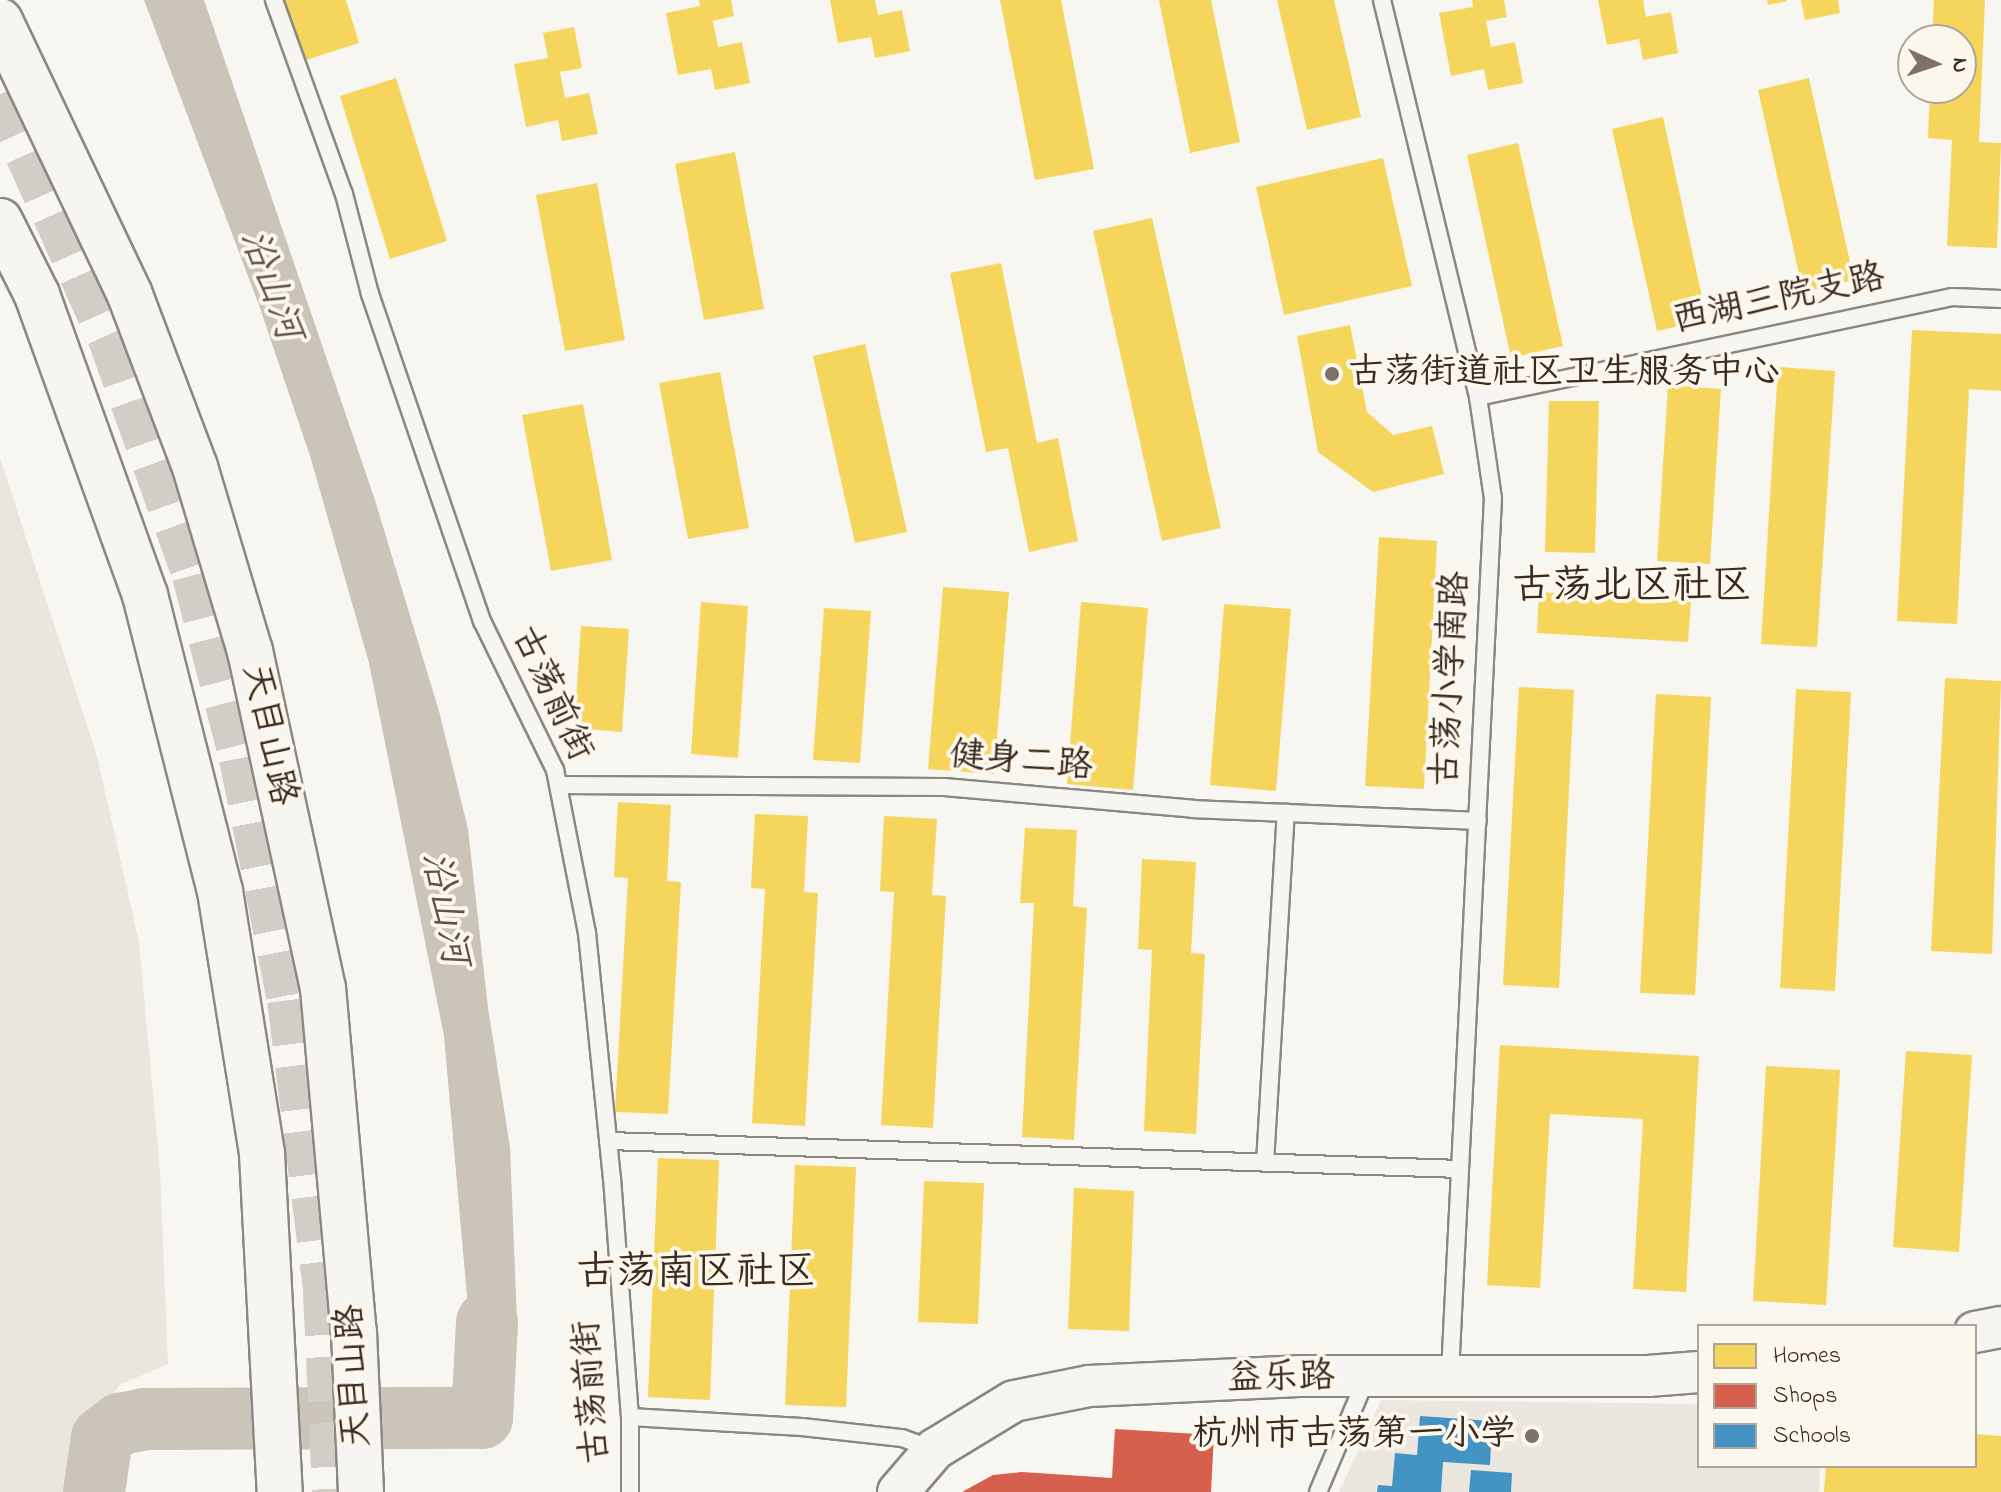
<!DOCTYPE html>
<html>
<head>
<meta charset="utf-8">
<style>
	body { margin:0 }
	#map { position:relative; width:2001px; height:1492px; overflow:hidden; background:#f8f6f0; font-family:"Indie Flower","LXGW WenKai TC",sans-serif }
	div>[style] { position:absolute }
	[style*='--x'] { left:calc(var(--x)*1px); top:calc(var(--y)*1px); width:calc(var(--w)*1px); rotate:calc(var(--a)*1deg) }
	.built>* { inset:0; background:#ebe6de }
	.green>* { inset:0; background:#eae6dd }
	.water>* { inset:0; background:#cac4b9 }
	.homes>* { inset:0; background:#f6d55c }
	.shops>* { inset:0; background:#d6604d }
	.schools>* { inset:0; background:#4393c3 }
	.river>* { height:62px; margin:-31px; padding:0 31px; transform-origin:31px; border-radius:31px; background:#cac4b9 }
	.trunk-tunnel>* { height:44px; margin-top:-22px; transform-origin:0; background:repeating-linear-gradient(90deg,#d2cdc6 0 44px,transparent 0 66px) }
	.roads { filter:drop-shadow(2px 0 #8b8781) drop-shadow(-2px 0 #8b8781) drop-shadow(0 2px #8b8781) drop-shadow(0 -2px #8b8781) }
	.service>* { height:16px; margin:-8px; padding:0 8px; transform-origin:8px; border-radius:8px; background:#f6f5f1 }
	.tertiary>* { height:40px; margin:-20px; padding:0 20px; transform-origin:20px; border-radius:20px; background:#f6f5f1 }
	.primary>* { height:44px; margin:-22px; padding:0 22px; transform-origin:22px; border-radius:22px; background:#f6f5f1 }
	.dots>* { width:22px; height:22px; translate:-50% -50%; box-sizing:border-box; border:4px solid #fbf7ec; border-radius:50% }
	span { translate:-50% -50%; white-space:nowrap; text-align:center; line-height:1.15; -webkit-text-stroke:8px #fbf7ec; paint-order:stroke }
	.street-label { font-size:36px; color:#3b2a1e }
	.poi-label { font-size:36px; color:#3b2a1e }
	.left { translate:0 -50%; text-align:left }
	.right { translate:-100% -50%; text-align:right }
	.water-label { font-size:38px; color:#605246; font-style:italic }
	.quarter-label { font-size:40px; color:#3b2a1e }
	.legend { position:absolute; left:1697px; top:1324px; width:280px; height:144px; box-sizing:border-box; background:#fbf7ec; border:2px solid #aea59a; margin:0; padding:10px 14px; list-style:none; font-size:24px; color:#3b2a1e }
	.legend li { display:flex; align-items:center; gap:16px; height:40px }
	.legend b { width:40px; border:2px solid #aea59a }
	.north { position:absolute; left:1897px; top:24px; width:80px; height:80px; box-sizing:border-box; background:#fbf7ec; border:2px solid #aea59a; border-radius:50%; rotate:93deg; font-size:22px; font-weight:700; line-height:32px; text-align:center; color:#3b2a1e }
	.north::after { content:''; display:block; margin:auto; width:28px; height:36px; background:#7d7168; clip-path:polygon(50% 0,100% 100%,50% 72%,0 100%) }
</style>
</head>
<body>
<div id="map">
	<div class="built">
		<i style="clip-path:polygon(1381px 1400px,1699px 1404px,1699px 1466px,1820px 1466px,1819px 1492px,1339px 1492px)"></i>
	</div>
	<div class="green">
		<i style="clip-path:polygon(0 458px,97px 756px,139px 942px,160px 1170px,168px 1364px,119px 1385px,103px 1410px,81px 1492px,0 1492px)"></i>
	</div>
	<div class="water">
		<i style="clip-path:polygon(144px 0,204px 0,374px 497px,439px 711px,468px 829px,488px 1008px,510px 1147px,517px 1322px,507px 1412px,465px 1406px,469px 1319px,444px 1036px,369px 663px,311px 459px,260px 308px)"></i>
	</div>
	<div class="homes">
		<i style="clip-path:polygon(284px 0,346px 0,359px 43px,303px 61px)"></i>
		<i style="clip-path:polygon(699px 0,731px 0,734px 16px,713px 21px,718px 47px,742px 42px,750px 83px,715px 90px,711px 69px,678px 75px,666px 13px,700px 6px)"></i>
		<i style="clip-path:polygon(830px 0,875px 0,878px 15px,902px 10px,910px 51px,875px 58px,871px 37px,838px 43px)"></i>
		<i style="clip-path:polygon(1000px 0,1061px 0,1094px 169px,1035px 180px)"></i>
		<i style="clip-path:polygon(1159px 0,1211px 0,1240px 142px,1190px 153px)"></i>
		<i style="clip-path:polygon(1277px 0,1334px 0,1361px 117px,1307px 130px)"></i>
		<i style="clip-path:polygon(1472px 0,1504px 0,1507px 17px,1486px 21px,1491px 47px,1515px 42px,1523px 83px,1488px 90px,1484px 69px,1451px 76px,1439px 13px,1473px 7px)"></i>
		<i style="clip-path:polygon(1598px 0,1643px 0,1646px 17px,1671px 12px,1678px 53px,1643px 60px,1639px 39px,1607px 45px)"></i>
		<i style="clip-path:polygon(1767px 0,1787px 0,1787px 1px,1768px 5px)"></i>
		<i style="clip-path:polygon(1801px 0,1838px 0,1840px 13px,1805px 20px)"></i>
		<i style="clip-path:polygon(1934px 0,1985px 0,1979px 142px,2001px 143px,1997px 248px,1947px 246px,1952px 140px,1928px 138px,1930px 88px,1961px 88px,1961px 40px,1932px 40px)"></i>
		<i style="clip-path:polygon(574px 27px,582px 68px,560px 72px,565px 98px,589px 93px,598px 134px,562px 141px,558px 120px,526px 127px,514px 64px,548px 58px,543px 33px)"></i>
		<i style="clip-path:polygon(396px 78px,447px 241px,390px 259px,340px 96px)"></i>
		<i style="clip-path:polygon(1809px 78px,1854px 280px,1803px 292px,1758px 90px)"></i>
		<i style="clip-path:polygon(1663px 117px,1707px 320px,1657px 331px,1612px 129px)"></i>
		<i style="clip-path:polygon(1518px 143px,1563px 346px,1511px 358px,1467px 155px)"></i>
		<i style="clip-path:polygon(735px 152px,764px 309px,704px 320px,675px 164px)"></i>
		<i style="clip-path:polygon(1383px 158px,1412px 286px,1284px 315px,1256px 187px)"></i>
		<i style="clip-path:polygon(597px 183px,625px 340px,565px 351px,536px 195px)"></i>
		<i style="clip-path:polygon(1152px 218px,1221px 528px,1162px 541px,1093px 231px)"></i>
		<i style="clip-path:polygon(1001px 263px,1037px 443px,1058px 438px,1078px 541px,1029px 552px,1008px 448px,986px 452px,950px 273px)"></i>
		<i style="clip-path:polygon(1350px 325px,1367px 412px,1393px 435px,1432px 426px,1444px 474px,1373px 492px,1318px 452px,1297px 336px)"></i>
		<i style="clip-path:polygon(1912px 330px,2001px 334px,2001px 391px,1969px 389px,1957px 624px,1897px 621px)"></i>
		<i style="clip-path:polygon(865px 344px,907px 532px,855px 543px,813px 356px)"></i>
		<i style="clip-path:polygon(1778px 367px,1835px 371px,1817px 647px,1761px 644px)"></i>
		<i style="clip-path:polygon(720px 372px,749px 528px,688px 539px,659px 383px)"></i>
		<i style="clip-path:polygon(1668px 385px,1721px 389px,1710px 564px,1657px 561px)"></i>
		<i style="clip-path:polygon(1549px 401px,1599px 401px,1595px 553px,1545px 552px)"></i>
		<i style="clip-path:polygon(583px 404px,612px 560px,551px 571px,522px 415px)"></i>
		<i style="clip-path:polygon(1379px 537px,1437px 541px,1424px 789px,1365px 786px)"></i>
		<i style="clip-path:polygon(943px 587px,1009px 592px,994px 774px,928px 769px)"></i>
		<i style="clip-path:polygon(1539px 592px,1691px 601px,1688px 642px,1537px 633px)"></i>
		<i style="clip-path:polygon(701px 602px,748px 606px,738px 758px,691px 754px)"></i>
		<i style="clip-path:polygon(1081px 602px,1148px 608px,1133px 790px,1067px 784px)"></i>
		<i style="clip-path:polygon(1224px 604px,1291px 609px,1276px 791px,1210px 785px)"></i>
		<i style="clip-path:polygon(824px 608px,871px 611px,860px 763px,813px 760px)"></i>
		<i style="clip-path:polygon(581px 626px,629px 629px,622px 732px,574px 728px)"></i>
		<i style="clip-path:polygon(1945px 678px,2001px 681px,1992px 954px,1931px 951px)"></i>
		<i style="clip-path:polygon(1519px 687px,1574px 690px,1559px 988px,1503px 985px)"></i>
		<i style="clip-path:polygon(1796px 689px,1851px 692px,1835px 991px,1780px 988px)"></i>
		<i style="clip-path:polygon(1656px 694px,1711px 697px,1695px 995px,1640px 993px)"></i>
		<i style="clip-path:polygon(618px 802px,671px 805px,667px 881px,681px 882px,668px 1114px,615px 1112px,628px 878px,614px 877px)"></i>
		<i style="clip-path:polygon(755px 814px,808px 816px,804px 892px,818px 893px,805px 1126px,752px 1123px,765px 889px,751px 888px)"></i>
		<i style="clip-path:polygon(884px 816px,937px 819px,932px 895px,946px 896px,933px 1128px,881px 1125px,894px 892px,880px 891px)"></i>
		<i style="clip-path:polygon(1025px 828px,1077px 830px,1073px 906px,1087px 908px,1074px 1140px,1022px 1137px,1034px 903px,1020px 903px)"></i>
		<i style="clip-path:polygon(1142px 859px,1196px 862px,1191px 953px,1205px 954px,1196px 1134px,1144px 1131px,1152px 950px,1138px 949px)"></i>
		<i style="clip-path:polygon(1500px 1045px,1699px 1056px,1686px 1292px,1633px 1289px,1643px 1119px,1550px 1114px,1540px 1288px,1487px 1285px)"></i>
		<i style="clip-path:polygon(1906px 1051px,1972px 1055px,1959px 1252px,1893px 1247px)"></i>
		<i style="clip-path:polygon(1766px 1066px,1840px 1070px,1826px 1305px,1753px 1301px)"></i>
		<i style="clip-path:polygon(658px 1158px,719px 1160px,710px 1400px,648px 1397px)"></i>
		<i style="clip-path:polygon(795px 1165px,856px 1167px,846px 1407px,785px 1405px)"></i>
		<i style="clip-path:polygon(924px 1181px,984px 1183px,978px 1324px,918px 1322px)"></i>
		<i style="clip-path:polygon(1074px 1188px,1134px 1191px,1129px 1331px,1068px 1329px)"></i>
		<i style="clip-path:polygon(1975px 1434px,2001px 1436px,2001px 1492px,1824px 1492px,1826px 1466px,1975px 1466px)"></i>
	</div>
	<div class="shops">
		<i style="clip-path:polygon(1115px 1429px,1214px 1435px,1211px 1492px,962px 1492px,993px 1475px,1022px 1472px,1112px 1478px)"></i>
	</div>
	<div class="schools">
		<i style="clip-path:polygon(1420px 1416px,1492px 1421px,1490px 1465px,1443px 1462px,1441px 1492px,1377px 1492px,1378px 1485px,1392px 1486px,1395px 1453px,1417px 1455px)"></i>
		<i style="clip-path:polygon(1471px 1470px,1512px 1473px,1511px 1492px,1469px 1492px)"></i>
	</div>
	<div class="river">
		<i style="--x:94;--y:1492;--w:55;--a:-81.6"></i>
		<i style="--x:102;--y:1438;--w:23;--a:-38"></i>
		<i style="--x:120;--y:1424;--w:25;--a:-11"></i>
		<i style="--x:145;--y:1419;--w:337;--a:-0.2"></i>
		<i style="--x:482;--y:1418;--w:96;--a:-87"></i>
	</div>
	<div class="trunk-tunnel">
		<i style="--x:0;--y:94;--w:269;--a:65.8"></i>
		<i style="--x:110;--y:339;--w:251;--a:70.4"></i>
		<i style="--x:194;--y:575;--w:189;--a:75.6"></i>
		<i style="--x:241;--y:758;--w:247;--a:78.8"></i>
		<i style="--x:289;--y:1000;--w:293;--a:82.9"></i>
		<i style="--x:325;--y:1291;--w:201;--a:87.4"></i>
	</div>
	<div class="roads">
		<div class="service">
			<i style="--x:274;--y:0;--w:206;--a:70.2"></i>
			<i style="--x:344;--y:194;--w:103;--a:75.4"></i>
			<i style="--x:370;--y:294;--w:346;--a:71.1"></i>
			<i style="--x:482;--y:621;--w:166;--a:63.9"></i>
			<i style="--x:555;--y:770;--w:166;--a:78.9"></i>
			<i style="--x:587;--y:933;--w:246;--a:84.2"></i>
			<i style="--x:612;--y:1178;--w:240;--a:85.7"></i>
			<i style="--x:630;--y:1417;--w:75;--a:90"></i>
			<i style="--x:1382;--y:0;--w:408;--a:76.4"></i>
			<i style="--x:1478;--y:397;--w:102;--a:81.6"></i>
			<i style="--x:1493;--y:498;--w:876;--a:92.81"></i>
			<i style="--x:1478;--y:397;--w:484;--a:-11.9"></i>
			<i style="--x:1952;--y:297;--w:49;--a:2.3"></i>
			<i style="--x:558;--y:785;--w:386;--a:0.3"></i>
			<i style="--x:944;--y:787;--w:250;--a:5"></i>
			<i style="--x:1193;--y:809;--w:285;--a:2.4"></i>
			<i style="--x:608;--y:1141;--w:852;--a:1.88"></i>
			<i style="--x:1265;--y:1163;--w:351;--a:-86.6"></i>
			<i style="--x:630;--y:1417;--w:172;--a:3.3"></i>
			<i style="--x:802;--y:1427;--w:101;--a:6.3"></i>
			<i style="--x:902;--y:1438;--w:33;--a:20"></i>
			<i style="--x:1318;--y:1492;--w:123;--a:-67"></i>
		</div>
		<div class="tertiary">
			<i style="--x:1975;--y:1332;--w:26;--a:-11"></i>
			<i style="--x:898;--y:1492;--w:57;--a:-49.3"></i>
			<i style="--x:935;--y:1449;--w:92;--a:-31.3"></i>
			<i style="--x:1014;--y:1401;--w:76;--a:-11.3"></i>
			<i style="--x:1089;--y:1386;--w:210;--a:-2.7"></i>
			<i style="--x:1299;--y:1376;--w:349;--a:0"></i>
			<i style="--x:1648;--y:1376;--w:51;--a:-4.5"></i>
		</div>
		<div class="primary">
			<i style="--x:0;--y:21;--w:303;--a:64.6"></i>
			<i style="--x:130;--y:295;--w:184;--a:69.3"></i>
			<i style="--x:195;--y:467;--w:192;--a:73.4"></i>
			<i style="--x:250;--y:651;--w:345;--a:77.8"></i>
			<i style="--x:323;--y:988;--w:345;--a:84.9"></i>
			<i style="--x:354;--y:1332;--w:160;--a:87.5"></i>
			<i style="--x:0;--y:221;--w:83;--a:63.4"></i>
			<i style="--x:37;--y:295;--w:319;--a:70.2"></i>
			<i style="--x:145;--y:595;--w:305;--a:75.8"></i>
			<i style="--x:220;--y:891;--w:266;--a:80.9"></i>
			<i style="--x:262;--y:1154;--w:338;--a:87"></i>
		</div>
	</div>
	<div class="dots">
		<i style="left:1332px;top:374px;background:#7d7168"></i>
		<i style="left:1532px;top:1436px;background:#7d7168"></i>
	</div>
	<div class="street-label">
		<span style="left:1779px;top:300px;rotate:-12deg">西湖三院支路</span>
		<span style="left:1452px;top:679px;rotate:-87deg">古荡小学南路</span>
		<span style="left:551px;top:694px;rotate:65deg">古荡前街</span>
		<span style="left:268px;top:735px;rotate:78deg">天目山路</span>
		<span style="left:1021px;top:762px;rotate:5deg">健身二路</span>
		<span style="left:355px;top:1376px;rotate:-93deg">天目山路</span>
		<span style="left:1281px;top:1379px;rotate:-1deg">益乐路</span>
		<span style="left:593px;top:1392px;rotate:-94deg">古荡前街</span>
	</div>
	<div class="poi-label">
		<span class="left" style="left:1348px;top:374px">古荡街道社区卫生服务中心</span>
		<span class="right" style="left:1516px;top:1436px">杭州市古荡第一小学</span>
	</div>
	<div class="water-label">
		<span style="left:269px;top:286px;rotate:70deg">沿山河</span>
		<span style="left:443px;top:909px;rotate:79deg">沿山河</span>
	</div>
	<div class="quarter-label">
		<span style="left:1632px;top:588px">古荡北区社区</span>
		<span style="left:696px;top:1274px">古荡南区社区</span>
	</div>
	<ul class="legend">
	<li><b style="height:22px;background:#f6d55c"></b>Homes</li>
	<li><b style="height:22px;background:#d6604d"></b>Shops</li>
	<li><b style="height:22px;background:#4393c3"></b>Schools</li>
	</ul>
	<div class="north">N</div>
</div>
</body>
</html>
